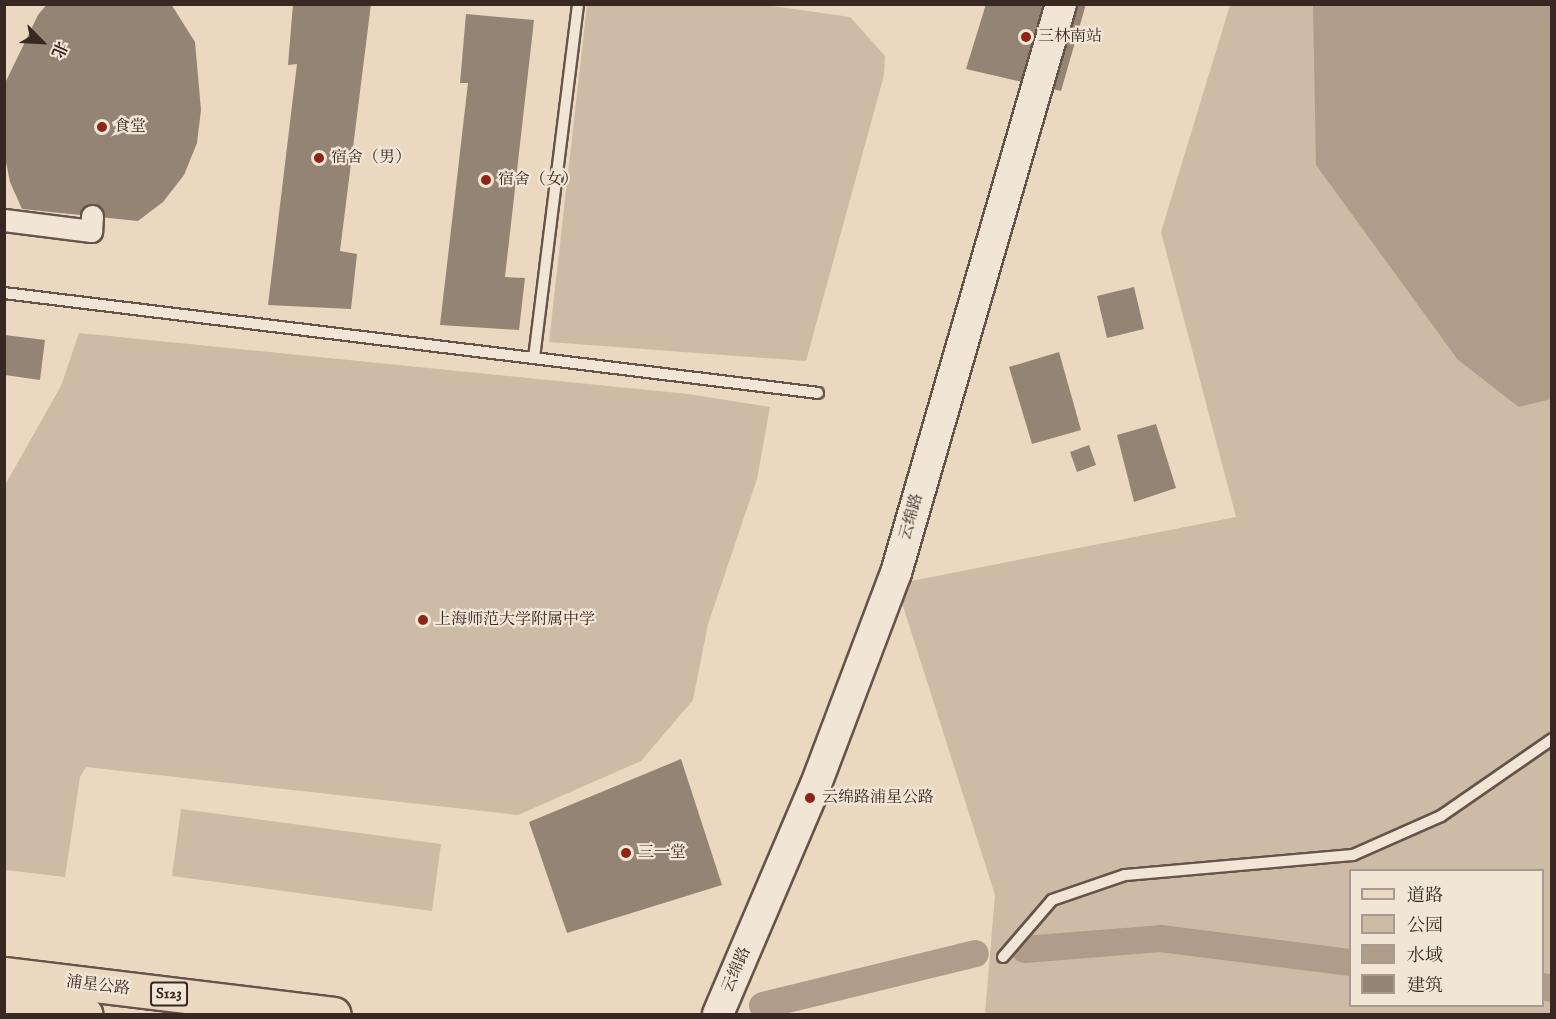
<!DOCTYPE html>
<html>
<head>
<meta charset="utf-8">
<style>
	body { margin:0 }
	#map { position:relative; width:1556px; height:1019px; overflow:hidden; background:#ead9c0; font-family:"IM FELL English","Noto Serif SC",serif }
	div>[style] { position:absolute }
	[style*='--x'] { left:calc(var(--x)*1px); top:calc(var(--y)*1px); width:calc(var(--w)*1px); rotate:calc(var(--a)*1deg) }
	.green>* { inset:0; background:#ccbba5 }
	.water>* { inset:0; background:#ad9d8a }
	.canal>* { height:27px; margin:-13.5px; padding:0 13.5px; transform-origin:13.5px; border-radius:13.5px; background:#ad9d8a }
	.building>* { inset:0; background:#948474 }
	.roads { filter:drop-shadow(2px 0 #64544a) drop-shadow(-2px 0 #64544a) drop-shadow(0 2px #64544a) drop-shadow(0 -2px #64544a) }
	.lane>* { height:10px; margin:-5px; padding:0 5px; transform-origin:5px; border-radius:5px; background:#f1e6d6 }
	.street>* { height:21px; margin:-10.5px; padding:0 10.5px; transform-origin:10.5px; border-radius:10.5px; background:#f1e6d6 }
	.secondary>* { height:30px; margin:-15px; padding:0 15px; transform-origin:15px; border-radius:15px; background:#f1e6d6 }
	.primary>* { height:33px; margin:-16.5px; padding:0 16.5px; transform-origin:16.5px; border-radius:16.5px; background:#ead9c0 }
	.highway>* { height:33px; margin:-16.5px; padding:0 16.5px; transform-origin:16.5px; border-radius:16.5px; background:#ead9c0 }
	.dots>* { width:16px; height:16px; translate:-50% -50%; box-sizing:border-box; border:3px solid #f1e6d6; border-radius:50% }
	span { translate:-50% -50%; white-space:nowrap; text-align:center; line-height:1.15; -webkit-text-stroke:4.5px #f1e6d6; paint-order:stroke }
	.shield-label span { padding:2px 4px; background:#f1e6d6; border:2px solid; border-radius:4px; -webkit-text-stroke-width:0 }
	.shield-label { font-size:15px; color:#372822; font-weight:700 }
	.poi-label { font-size:16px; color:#372822 }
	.left { translate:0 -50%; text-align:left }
	.street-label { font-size:16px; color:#372822 }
	.frame { position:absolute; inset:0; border:6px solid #372822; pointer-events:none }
	.legend { position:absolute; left:1349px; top:869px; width:195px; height:138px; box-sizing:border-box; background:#f1e6d6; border:2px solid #a79a8e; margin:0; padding:8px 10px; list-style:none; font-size:18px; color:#372822 }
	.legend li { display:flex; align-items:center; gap:12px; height:30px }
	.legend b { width:30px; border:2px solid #a79a8e }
	.north { position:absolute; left:12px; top:12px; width:60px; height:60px; -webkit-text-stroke:4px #f1e6d6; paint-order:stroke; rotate:114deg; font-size:16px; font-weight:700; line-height:24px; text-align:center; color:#372822 }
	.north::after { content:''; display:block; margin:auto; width:21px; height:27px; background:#372822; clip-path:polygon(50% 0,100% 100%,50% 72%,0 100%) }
</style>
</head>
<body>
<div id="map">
	<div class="green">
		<i style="clip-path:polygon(758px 4px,850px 17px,885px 56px,884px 75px,806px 361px,549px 342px,587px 5px)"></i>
		<i style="clip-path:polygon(evenodd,1230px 5px,1551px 5px,1551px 1014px,985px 1014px,995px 895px,896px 584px,1236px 517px,1161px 232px,1230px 5px,1350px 870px,1542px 870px,1542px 1006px,1350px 1006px,1350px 870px)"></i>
		<i style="clip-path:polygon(79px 333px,688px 394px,770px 407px,757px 479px,708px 624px,693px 700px,641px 761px,518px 815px,86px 767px,80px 777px,65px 877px,5px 870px,5px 485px,61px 386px)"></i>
		<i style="clip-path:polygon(181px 809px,441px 844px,432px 911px,172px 876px)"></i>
	</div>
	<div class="water">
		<i style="clip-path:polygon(1313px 5px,1551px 5px,1551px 399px,1519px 407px,1458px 360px,1316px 165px)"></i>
	</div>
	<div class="canal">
		<i style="--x:1024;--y:949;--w:136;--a:-4.6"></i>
		<i style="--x:1160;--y:938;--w:192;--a:7.2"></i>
		<i style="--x:1542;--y:986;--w:10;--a:11"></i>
		<i style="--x:762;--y:1005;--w:219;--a:-13.7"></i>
	</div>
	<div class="building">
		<i style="clip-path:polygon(47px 4px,171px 4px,195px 42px,201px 110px,197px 143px,184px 175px,163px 202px,138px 221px,22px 209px,10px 182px,4px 152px,6px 81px,38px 15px)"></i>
		<i style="clip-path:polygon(293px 4px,371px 4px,340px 251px,357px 254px,351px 309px,268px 305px,297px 64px,288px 65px)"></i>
		<i style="clip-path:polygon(986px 4px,1086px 4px,1061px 91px,966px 69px)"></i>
		<i style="clip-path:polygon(466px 14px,534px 20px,505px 277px,525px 278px,519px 330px,440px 325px,468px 83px,460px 83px)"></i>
		<i style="clip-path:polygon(1134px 287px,1144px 329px,1107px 338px,1097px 296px)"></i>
		<i style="clip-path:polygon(5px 335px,45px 340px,40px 380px,5px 375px)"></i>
		<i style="clip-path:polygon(1059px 352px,1081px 430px,1032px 444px,1009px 367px)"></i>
		<i style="clip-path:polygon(1156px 424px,1176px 488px,1134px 502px,1117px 435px)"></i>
		<i style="clip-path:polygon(1089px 445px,1096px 465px,1077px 472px,1070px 452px)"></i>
		<i style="clip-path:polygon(681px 759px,722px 885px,567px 933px,529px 822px)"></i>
	</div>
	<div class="roads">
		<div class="lane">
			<i style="--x:4;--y:293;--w:820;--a:7"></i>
			<i style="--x:534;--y:358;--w:357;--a:-82.9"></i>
			<i style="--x:1003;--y:957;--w:75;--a:-49.3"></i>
			<i style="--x:1052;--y:900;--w:77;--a:-18.9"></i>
			<i style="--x:1125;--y:875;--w:229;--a:-5"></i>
			<i style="--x:1353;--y:855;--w:96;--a:-23.9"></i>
			<i style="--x:1441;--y:816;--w:135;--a:-34.7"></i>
		</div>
		<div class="street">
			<i style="--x:4;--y:220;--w:88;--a:7.2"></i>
			<i style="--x:91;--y:231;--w:15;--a:-86"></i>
		</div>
		<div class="secondary">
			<i style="--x:718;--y:1014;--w:247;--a:-66.9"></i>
			<i style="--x:815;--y:787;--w:229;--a:-69.3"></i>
			<i style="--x:896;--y:573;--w:592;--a:-73.83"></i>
		</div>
		<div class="primary">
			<i style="--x:4;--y:974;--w:332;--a:6.9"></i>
		</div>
		<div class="highway">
			<i style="--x:4;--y:1005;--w:82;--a:6.3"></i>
		</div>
	</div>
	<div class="dots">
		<i style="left:1026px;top:37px;background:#8f2418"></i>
		<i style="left:102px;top:127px;background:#8f2418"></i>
		<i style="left:319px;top:158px;background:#8f2418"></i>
		<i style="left:486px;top:180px;background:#8f2418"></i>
		<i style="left:423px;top:620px;background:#8f2418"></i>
		<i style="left:810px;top:798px;background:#8f2418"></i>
		<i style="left:626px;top:853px;background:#8f2418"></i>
	</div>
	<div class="shield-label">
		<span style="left:169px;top:994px">S123</span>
	</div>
	<div class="poi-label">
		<span class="left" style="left:1038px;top:37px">三林南站</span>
		<span class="left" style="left:114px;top:127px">食堂</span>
		<span class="left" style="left:331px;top:158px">宿舍（男）</span>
		<span class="left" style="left:498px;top:180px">宿舍（女）</span>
		<span class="left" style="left:435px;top:620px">上海师范大学附属中学</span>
		<span class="left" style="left:822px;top:798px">云绵路浦星公路</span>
		<span class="left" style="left:638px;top:853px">三一堂</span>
	</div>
	<div class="street-label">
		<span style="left:912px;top:517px;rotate:-74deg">云绵路</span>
		<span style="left:737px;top:970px;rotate:-67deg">云绵路</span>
		<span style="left:98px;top:986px;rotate:7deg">浦星公路</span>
	</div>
	<div class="frame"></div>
	<ul class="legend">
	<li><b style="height:8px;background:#ead9c0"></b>道路</li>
	<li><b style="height:16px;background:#ccbba5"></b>公园</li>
	<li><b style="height:16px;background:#ad9d8a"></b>水域</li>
	<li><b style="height:16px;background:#948474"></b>建筑</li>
	</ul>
	<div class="north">北</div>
</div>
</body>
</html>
